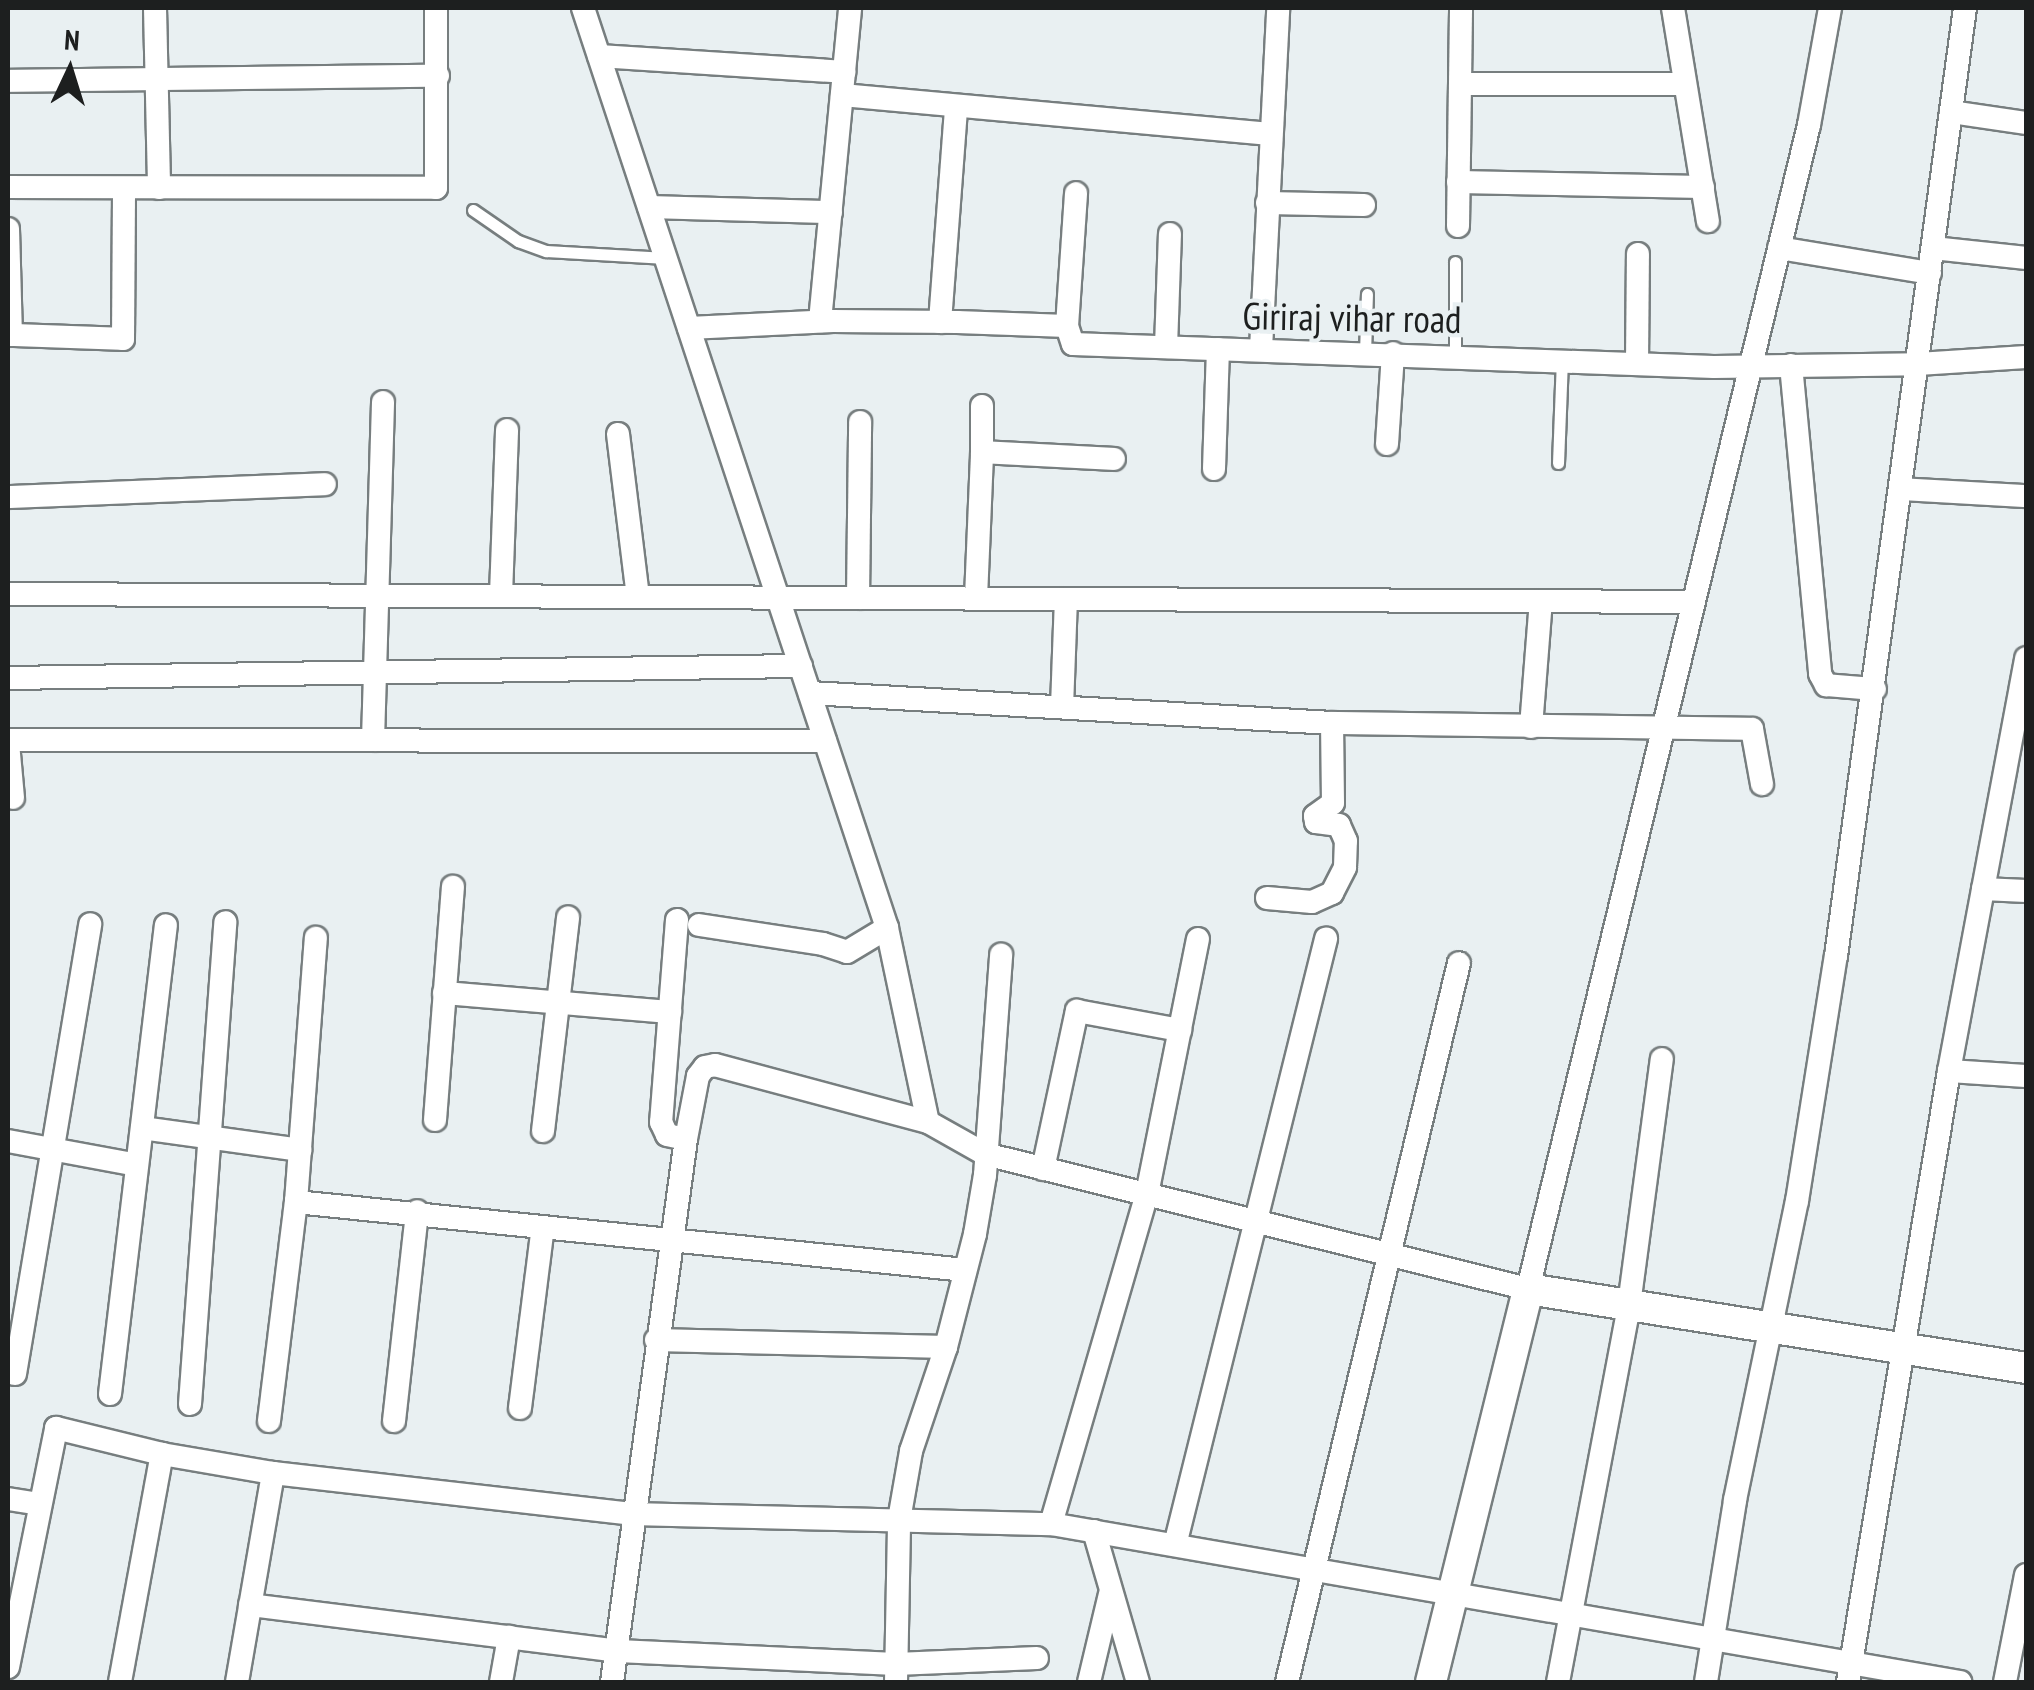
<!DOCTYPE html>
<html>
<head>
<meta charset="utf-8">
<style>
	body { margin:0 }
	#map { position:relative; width:2034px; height:1690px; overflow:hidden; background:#e9f0f2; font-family:"PT Sans Narrow",sans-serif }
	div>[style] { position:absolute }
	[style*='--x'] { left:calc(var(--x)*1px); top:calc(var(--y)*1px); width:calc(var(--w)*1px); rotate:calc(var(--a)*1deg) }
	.roads { filter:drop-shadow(2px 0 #777e7f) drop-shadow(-2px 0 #777e7f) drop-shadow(0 2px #777e7f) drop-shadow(0 -2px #777e7f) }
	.lane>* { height:11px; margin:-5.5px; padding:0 5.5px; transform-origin:5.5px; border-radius:5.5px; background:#fff }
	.street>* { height:22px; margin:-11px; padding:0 11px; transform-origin:11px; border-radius:11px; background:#fff }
	.secondary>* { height:30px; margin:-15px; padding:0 15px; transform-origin:15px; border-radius:15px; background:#fff }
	span { translate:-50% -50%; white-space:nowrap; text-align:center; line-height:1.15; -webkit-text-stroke:8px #e9f0f2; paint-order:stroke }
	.street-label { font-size:38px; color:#1d1f1f }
	.frame { position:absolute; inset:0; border:10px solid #1d1f1f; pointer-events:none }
	.north { position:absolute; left:20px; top:20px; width:100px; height:100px; -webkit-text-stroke:8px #e9f0f2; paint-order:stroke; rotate:4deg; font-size:28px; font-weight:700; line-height:40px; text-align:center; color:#1d1f1f }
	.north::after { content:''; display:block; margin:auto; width:35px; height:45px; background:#1d1f1f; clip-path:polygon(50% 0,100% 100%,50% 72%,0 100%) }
</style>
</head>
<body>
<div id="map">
	<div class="roads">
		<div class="lane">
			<i style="--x:473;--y:210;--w:55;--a:34.6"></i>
			<i style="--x:518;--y:241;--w:30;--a:20"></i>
			<i style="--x:546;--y:251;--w:120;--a:3.3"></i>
			<i style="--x:1365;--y:353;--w:59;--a:-88.1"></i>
			<i style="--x:1455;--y:354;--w:92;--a:-90"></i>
			<i style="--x:1558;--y:463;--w:104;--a:-87.8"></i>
		</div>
		<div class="street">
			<i style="--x:155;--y:8;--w:180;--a:88.7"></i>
			<i style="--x:583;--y:8;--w:969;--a:71.71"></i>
			<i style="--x:1673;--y:8;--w:216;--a:80.7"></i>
			<i style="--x:599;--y:56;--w:246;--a:3.7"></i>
			<i style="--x:8;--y:81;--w:430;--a:-0.7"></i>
			<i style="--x:1460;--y:84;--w:224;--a:0"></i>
			<i style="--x:842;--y:95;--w:430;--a:5.2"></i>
			<i style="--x:1951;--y:112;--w:76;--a:8.3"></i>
			<i style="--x:1458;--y:182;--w:245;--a:1.2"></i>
			<i style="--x:8;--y:187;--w:428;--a:0.1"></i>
			<i style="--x:436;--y:188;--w:180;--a:-90"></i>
			<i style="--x:1267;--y:203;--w:97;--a:1.2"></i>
			<i style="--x:649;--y:207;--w:182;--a:1.6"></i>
			<i style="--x:1458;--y:226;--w:218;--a:-89.2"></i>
			<i style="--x:8;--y:229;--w:106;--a:88.4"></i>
			<i style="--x:11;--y:335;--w:112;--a:2"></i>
			<i style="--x:123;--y:339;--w:150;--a:-89.6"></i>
			<i style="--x:1779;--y:248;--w:153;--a:9.4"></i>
			<i style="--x:1933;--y:248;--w:94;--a:6.1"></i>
			<i style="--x:820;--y:321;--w:314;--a:-84.5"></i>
			<i style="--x:940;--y:322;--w:216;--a:-85.7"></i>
			<i style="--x:1067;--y:326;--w:133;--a:-86.1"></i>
			<i style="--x:689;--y:328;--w:144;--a:-2.8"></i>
			<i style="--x:833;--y:321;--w:124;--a:0.5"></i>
			<i style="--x:957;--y:322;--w:110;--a:2.1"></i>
			<i style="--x:1067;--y:326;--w:19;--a:72"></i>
			<i style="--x:1073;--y:344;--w:641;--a:2.05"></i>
			<i style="--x:1714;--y:367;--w:204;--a:-0.8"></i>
			<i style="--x:1918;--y:364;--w:108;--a:-3.7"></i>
			<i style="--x:1166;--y:347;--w:113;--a:-88"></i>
			<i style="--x:1261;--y:349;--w:341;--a:-87.1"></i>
			<i style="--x:1637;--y:363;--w:109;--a:-89.5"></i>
			<i style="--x:1791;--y:365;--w:310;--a:84.6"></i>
			<i style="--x:1820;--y:674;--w:13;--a:61"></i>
			<i style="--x:1826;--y:685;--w:49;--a:4.7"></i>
			<i style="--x:618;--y:434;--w:163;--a:83"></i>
			<i style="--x:1387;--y:444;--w:91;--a:-86.2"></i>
			<i style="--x:982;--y:452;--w:46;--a:-90"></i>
			<i style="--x:1214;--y:469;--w:120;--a:-88.1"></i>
			<i style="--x:1900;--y:489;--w:126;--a:3.2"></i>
			<i style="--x:8;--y:497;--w:317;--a:-2.3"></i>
			<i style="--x:8;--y:594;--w:1685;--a:0.27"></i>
			<i style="--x:501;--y:595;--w:165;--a:-87.9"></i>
			<i style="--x:858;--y:598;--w:176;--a:-89.3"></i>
			<i style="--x:976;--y:598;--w:146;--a:-87.6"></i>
			<i style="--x:982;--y:452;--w:132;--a:3"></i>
			<i style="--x:8;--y:678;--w:793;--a:-0.87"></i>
			<i style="--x:810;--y:693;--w:523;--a:3.29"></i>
			<i style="--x:1332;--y:723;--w:420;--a:0.8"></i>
			<i style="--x:1752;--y:729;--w:56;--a:79.7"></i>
			<i style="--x:1062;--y:707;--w:108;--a:-87.9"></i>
			<i style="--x:1531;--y:727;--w:126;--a:-85.5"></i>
			<i style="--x:8;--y:740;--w:817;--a:0.07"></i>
			<i style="--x:373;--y:740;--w:338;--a:-88.3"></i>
			<i style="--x:8;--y:743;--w:55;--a:84.8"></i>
			<i style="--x:1983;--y:889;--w:43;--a:2.7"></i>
			<i style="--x:1267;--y:898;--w:45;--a:5.1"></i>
			<i style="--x:1312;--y:902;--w:22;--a:-24"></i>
			<i style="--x:1332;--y:893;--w:29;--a:-63"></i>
			<i style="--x:1345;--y:867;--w:26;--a:-88"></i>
			<i style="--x:1346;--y:841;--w:17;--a:-114"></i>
			<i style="--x:1339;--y:825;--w:23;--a:-173"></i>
			<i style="--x:1316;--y:822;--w:6;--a:-99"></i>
			<i style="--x:1315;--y:816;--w:22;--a:-36"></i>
			<i style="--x:1333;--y:803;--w:80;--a:-90.7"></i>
			<i style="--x:677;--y:920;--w:203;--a:94.5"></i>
			<i style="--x:661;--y:1122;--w:14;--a:65"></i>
			<i style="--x:667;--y:1135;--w:19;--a:12"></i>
			<i style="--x:699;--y:925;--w:125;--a:8.7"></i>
			<i style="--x:823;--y:944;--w:25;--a:18"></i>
			<i style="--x:847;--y:952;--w:47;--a:-31"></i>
			<i style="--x:887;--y:928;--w:198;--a:78.1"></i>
			<i style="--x:444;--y:993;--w:227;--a:4.8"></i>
			<i style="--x:1949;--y:1071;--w:77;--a:3.7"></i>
			<i style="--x:435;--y:1120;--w:234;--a:-85.6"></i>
			<i style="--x:142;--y:1128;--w:160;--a:7.9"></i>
			<i style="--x:543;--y:1131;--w:215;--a:-83.3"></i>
			<i style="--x:8;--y:1141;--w:131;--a:10.5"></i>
			<i style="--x:1043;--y:1169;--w:162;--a:-77.9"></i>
			<i style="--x:1077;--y:1011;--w:105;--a:10.5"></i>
			<i style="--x:296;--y:1202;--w:673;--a:5.8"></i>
			<i style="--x:656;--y:1340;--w:290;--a:1.4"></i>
			<i style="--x:15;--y:1374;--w:456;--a:-80.5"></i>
			<i style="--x:110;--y:1394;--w:472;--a:-83.2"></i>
			<i style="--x:190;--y:1404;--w:483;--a:-85.8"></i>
			<i style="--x:520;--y:1408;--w:182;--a:-82.8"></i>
			<i style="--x:269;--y:1421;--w:221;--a:-83"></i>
			<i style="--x:296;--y:1202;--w:265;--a:-85.7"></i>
			<i style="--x:394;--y:1421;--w:211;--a:-83.7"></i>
			<i style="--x:8;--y:1499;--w:32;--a:9"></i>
			<i style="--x:1051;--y:1524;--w:344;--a:-73.8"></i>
			<i style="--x:1147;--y:1194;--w:260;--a:-78.7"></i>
			<i style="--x:1094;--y:1531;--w:157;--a:73.8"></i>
			<i style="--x:1175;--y:1545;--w:625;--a:-76.01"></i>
			<i style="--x:250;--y:1605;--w:371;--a:7.1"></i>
			<i style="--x:618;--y:1651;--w:278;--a:2.7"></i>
			<i style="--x:896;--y:1664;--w:141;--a:-2.4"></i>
			<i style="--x:8;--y:1667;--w:244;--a:-78.6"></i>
			<i style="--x:56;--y:1428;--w:109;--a:13.8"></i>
			<i style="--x:162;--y:1454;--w:113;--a:9.7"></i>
			<i style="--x:273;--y:1473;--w:361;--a:6.5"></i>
			<i style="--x:632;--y:1514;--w:419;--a:1.4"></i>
			<i style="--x:1051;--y:1524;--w:923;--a:9.86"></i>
			<i style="--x:120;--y:1682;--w:232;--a:-79.6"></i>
			<i style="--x:237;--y:1682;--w:212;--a:-80.2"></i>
			<i style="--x:501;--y:1682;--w:46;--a:-79.9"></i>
			<i style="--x:612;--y:1682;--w:548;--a:-82.24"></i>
			<i style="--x:686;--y:1139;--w:64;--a:-79.2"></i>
			<i style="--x:698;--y:1076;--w:11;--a:-52"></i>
			<i style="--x:705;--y:1067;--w:10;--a:-11"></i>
			<i style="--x:715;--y:1065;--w:220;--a:15"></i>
			<i style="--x:928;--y:1122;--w:65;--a:29.3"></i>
			<i style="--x:985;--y:1154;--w:560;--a:13.96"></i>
			<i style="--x:1528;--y:1289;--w:1197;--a:-76.43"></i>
			<i style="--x:1809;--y:125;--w:119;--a:-79.8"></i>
			<i style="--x:896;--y:1682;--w:162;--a:-88.9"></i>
			<i style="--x:899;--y:1520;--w:70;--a:-80.1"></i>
			<i style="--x:911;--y:1451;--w:110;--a:-71.4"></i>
			<i style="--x:946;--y:1347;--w:117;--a:-75.6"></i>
			<i style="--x:975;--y:1234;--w:60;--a:-80.4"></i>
			<i style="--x:985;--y:1175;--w:221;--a:-85.8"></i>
			<i style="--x:1089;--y:1682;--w:90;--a:-76.6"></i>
			<i style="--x:1287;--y:1682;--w:739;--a:-76.55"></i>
			<i style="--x:1558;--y:1682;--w:384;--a:-79.3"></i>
			<i style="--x:1629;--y:1305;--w:248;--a:-82.4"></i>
			<i style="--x:1706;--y:1682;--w:184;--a:-80.9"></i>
			<i style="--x:1735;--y:1500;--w:305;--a:-78.3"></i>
			<i style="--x:1797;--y:1201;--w:248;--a:-81"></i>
			<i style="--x:1836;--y:956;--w:957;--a:-82.25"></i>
			<i style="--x:1848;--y:1682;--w:619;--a:-80.61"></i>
			<i style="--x:1949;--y:1071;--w:420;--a:-79.4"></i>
			<i style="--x:2005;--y:1682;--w:109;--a:-78.9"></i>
		</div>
		<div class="secondary">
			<i style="--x:1431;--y:1682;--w:405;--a:-76.1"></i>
			<i style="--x:1528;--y:1289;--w:504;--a:9.01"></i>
		</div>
	</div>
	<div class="street-label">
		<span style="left:1352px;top:317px;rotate:1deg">Giriraj vihar road</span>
	</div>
	<div class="frame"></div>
	<div class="north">N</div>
</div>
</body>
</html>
